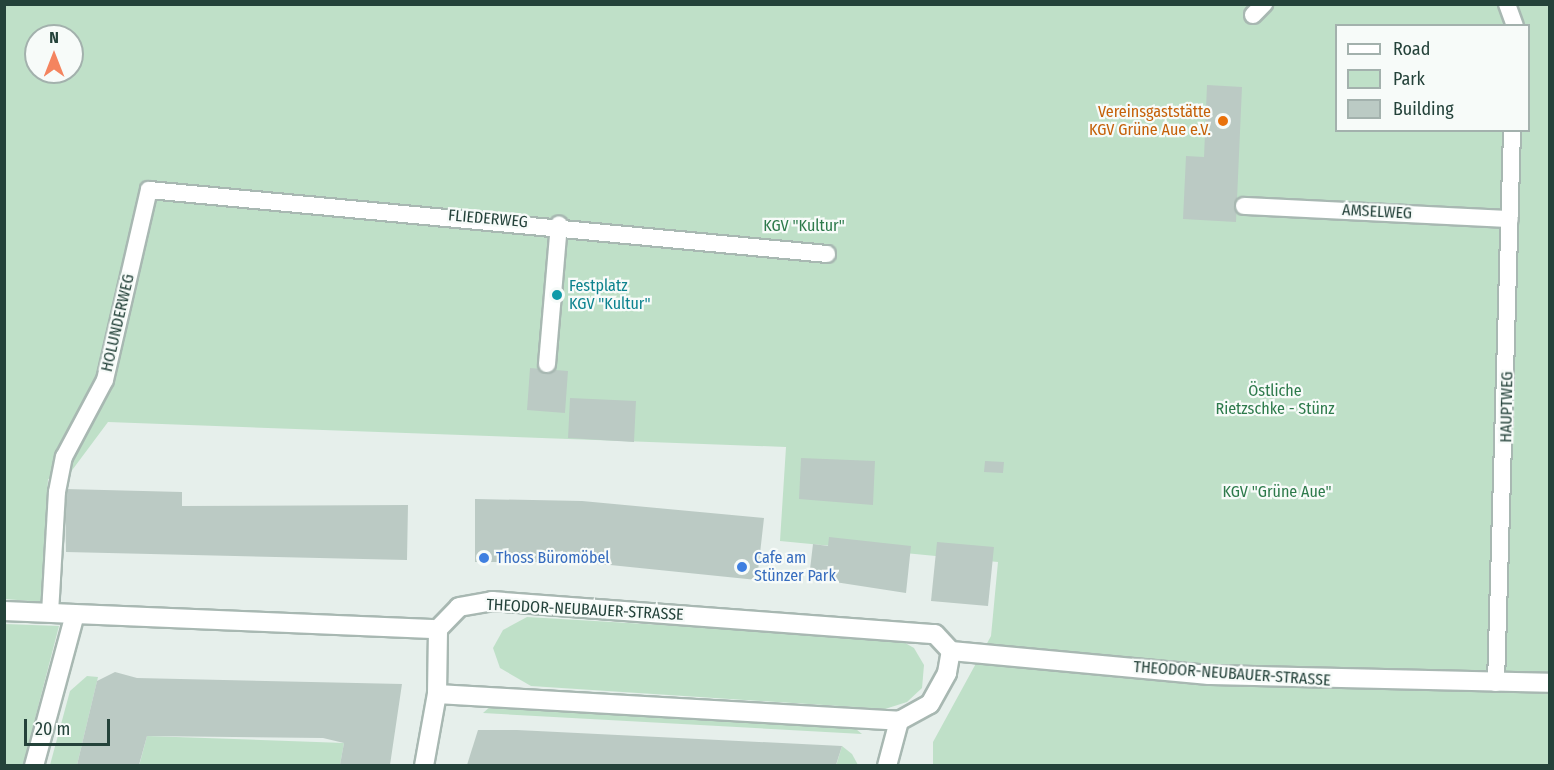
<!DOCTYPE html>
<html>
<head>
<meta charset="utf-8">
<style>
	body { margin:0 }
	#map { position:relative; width:1554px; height:770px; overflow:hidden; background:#e6efeb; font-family:"Fira Sans Condensed",sans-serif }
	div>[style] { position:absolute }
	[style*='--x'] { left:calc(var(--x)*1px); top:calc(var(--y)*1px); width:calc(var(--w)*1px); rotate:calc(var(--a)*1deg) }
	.green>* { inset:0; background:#bfe0c8 }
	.building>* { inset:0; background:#bbcac4 }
	.roads { filter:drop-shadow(2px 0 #a8b8b2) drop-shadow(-2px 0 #a8b8b2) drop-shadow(0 2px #a8b8b2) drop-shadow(0 -2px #a8b8b2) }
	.service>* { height:16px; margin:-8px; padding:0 8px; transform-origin:8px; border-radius:8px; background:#fff }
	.minor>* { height:18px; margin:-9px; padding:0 9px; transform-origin:9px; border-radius:9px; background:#fff }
	.dots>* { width:16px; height:16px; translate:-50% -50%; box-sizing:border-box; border:3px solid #f7fbf9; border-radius:50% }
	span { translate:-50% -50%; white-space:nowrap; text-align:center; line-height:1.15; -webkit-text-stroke:4.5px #f7fbf9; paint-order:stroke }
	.food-label { font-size:16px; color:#c56008 }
	.right { translate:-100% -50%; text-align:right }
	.street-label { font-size:16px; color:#24423a }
	.park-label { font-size:16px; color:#2d7a4b }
	.culture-label { font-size:16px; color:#0d838f }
	.left { translate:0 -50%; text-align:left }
	.shop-label { font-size:16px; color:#366cbe }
	.frame { position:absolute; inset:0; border:6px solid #24423a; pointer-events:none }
	.legend { position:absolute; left:1335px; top:24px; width:195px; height:108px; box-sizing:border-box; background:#f7fbf9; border:2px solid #a3b1ad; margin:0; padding:8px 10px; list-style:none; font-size:18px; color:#24423a }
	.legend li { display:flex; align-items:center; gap:12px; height:30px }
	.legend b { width:30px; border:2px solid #a3b1ad }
	.north { position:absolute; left:24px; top:24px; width:60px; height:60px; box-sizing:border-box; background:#f7fbf9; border:2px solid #a3b1ad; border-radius:50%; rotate:0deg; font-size:16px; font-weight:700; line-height:24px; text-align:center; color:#24423a }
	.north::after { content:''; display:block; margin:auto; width:21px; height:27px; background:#f4845f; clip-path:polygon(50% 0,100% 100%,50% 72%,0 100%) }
	.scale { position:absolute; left:24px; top:719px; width:86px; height:27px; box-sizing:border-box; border:3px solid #24423a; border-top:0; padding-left:8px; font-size:18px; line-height:21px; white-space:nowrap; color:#24423a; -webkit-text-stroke:4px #f7fbf9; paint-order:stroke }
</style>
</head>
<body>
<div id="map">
	<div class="green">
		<i style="clip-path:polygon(evenodd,4px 5px,1549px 5px,1549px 765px,933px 765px,933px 742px,991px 636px,998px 562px,780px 541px,786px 447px,108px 422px,67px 477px,48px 479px,42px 602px,5px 599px,4px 5px,1336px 26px,1528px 26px,1528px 130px,1336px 130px,1336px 26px,4px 5px,36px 36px,72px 36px,72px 72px,36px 72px,36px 36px)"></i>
		<i style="clip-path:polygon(527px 617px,898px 639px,914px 648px,924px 665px,922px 688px,907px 702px,885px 709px,531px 686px,500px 668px,493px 648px,503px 630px)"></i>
		<i style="clip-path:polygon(5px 624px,59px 626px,23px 765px,5px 765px)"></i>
		<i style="clip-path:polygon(87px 676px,98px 677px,77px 765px,50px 765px,70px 691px)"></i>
		<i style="clip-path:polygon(492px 705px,851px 725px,862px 734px,483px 713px)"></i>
		<i style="clip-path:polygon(147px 736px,344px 743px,340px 765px,139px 766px)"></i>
		<i style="clip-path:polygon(842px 746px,852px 754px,858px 765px,836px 766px)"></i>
	</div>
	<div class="building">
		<i style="clip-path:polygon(1207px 85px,1242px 87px,1236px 222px,1183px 219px,1186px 156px,1204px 157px)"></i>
		<i style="clip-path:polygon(530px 368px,568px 371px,565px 413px,527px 410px)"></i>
		<i style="clip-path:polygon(570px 398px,636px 401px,634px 442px,568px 438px)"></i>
		<i style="clip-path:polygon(801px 458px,875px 461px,873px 505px,799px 499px)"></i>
		<i style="clip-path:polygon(985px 461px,1004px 462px,1003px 473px,984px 472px)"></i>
		<i style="clip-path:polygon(65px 489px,182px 492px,182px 506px,408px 505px,407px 560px,66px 552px)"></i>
		<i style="clip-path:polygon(475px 499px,582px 501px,764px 518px,757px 580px,581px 562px,475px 562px)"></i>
		<i style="clip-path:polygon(829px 537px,911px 546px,906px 593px,809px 578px,813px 544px,828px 546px)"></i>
		<i style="clip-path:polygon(937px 542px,994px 547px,988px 606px,931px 601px)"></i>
		<i style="clip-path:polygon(115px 672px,137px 678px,402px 684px,390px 765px,340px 765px,344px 743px,323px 738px,147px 736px,139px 765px,77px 765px,97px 681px)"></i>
		<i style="clip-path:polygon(478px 730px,517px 730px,842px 746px,836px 765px,467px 765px)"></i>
	</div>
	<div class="roads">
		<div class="service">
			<i style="--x:1507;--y:4;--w:23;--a:70"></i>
			<i style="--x:1253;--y:15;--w:16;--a:-45"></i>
			<i style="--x:1244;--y:206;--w:266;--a:2.8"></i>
			<i style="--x:547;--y:364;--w:140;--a:-85.1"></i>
			<i style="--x:50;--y:613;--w:121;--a:-86.7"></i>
			<i style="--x:57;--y:492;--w:36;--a:-79"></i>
			<i style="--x:64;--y:457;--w:87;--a:-62"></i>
			<i style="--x:105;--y:380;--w:195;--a:-77"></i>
			<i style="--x:149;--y:190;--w:681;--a:5.39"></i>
			<i style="--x:1496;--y:683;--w:553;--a:-88.34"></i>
		</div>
		<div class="minor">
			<i style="--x:4;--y:611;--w:434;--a:2.4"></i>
			<i style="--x:438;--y:629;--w:30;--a:-46"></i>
			<i style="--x:459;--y:607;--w:34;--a:-10"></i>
			<i style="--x:492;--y:601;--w:444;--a:4.3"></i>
			<i style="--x:935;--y:634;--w:23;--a:47"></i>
			<i style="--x:951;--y:651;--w:259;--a:5.3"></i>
			<i style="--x:1209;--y:675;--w:341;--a:1.3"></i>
			<i style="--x:437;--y:694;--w:463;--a:3.3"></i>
			<i style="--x:899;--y:721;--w:35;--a:-29"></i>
			<i style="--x:930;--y:704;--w:35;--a:-61"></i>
			<i style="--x:947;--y:673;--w:22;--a:-80"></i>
			<i style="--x:34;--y:766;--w:157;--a:-74.9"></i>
			<i style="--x:424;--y:766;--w:73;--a:-79.8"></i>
			<i style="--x:437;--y:694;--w:65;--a:-89.1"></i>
			<i style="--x:887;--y:766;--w:47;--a:-75.1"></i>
		</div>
	</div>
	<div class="dots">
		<i style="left:1223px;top:121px;background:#e8710a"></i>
		<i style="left:557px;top:295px;background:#0f9aa8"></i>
		<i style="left:484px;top:558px;background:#3f7fe0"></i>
		<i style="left:742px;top:567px;background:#3f7fe0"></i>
	</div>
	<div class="food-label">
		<span class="right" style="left:1211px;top:121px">Vereinsgaststätte<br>KGV Grüne Aue e.V.</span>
	</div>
	<div class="street-label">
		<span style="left:1377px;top:212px;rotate:3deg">AMSELWEG</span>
		<span style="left:488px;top:219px;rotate:5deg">FLIEDERWEG</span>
		<span style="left:118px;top:323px;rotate:-77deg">HOLUNDERWEG</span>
		<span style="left:1507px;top:407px;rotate:-89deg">HAUPTWEG</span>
		<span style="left:585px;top:610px;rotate:3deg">THEODOR-NEUBAUER-STRASSE</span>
		<span style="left:1232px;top:674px;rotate:4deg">THEODOR-NEUBAUER-STRASSE</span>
	</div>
	<div class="park-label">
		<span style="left:804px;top:226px">KGV "Kultur"</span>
		<span style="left:1275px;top:400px">Östliche<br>Rietzschke - Stünz</span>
		<span style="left:1277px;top:492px">KGV "Grüne Aue"</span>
	</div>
	<div class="culture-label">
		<span class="left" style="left:569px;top:295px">Festplatz<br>KGV "Kultur"</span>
	</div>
	<div class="shop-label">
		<span class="left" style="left:496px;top:558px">Thoss Büromöbel</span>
		<span class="left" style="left:754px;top:567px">Cafe am<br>Stünzer Park</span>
	</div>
	<div class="frame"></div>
	<ul class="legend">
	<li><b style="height:8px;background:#fff"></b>Road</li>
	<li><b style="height:16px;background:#bfe0c8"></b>Park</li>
	<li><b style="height:16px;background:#bbcac4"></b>Building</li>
	</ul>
	<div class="north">N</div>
	<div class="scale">20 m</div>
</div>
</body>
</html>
